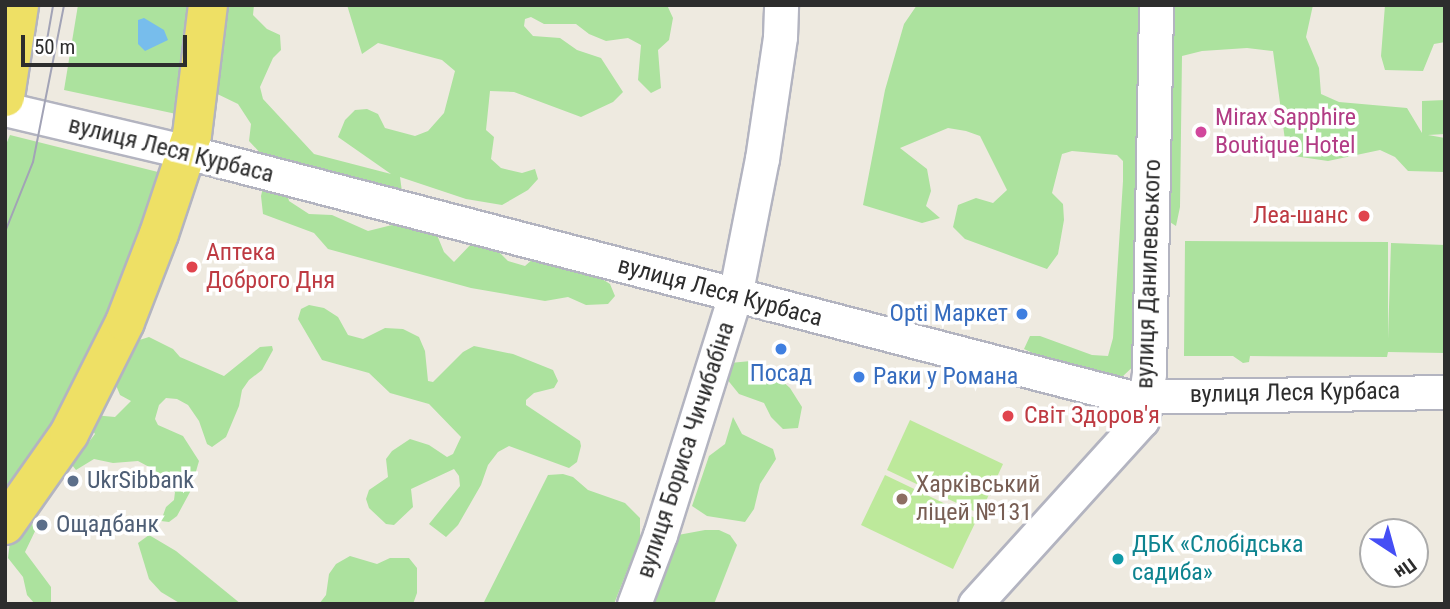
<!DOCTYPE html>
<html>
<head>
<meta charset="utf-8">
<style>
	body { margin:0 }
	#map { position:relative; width:1450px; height:609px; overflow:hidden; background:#eeeae0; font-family:"Roboto Condensed",sans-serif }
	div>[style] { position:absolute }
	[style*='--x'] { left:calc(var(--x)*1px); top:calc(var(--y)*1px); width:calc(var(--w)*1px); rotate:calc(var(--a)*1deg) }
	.green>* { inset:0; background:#ace29e }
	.pitch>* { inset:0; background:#bde99b }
	.water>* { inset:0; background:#77bdec }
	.roads { filter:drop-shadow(2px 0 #b3b4c0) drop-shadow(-2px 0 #b3b4c0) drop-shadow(0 2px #b3b4c0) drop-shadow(0 -2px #b3b4c0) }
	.minor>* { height:33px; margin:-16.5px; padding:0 16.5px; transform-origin:16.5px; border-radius:16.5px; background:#fff }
	.major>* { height:38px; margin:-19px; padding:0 19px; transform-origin:19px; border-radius:19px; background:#eee065 }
	.tram>* { height:2px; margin:-1px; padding:0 1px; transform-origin:1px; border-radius:1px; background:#a2a3b6 }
	.dots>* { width:19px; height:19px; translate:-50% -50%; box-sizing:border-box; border:4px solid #fff; border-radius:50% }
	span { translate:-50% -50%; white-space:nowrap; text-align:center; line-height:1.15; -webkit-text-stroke:7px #fff; paint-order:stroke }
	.hotel-label { font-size:24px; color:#b23c85 }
	.left { translate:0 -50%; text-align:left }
	.street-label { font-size:24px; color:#2d2d2d }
	.health-label { font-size:24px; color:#be3a42 }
	.right { translate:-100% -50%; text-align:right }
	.shop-label { font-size:24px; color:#366cbe }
	.service-label { font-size:24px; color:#4e5e75 }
	.education-label { font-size:24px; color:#785e54 }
	.culture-label { font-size:24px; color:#0d838f }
	.frame { position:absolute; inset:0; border:7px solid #2d2d2d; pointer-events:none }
	.north { position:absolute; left:1359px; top:518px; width:70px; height:70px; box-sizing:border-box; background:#fff; border:2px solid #ababab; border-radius:50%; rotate:144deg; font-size:19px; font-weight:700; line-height:28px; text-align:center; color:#2d2d2d }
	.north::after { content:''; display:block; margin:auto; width:24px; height:32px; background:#454ef5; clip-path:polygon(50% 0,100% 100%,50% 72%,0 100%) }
	.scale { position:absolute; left:21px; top:35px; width:166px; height:32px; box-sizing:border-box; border:4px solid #2d2d2d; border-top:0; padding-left:9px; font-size:21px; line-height:24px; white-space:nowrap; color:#2d2d2d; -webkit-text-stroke:5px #fff; paint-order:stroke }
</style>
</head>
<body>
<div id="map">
	<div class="green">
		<i style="clip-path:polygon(78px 5px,199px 5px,181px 115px,64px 90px)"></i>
		<i style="clip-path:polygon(215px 5px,254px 5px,253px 15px,267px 29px,280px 35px,281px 50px,273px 58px,260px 87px,263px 99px,314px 154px,391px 174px,338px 137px,345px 120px,355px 110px,367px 109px,378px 114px,385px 128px,415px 136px,428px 131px,444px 113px,455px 71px,442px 60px,378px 43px,362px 54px,347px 5px,667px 5px,673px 18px,669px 40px,658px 50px,661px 88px,651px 93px,638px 80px,641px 45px,628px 38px,606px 41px,589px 34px,576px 24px,544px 24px,531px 17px,525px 19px,524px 26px,533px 36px,560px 38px,577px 50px,601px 58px,623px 92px,613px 102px,581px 117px,514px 92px,490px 91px,486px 130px,494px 137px,491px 159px,501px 168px,522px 173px,535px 169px,538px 179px,528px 190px,502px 205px,466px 199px,400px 177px,403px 199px,264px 157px,249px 141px,251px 124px,238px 104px,207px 89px)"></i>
		<i style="clip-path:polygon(917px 5px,1150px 5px,1139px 361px,1122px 377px,1050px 361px,1024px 349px,1030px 336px,1040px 336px,1092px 355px,1108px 356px,1113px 338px,1123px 181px,1123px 161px,1117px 155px,1072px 151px,1062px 154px,1052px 193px,1063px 204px,1064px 220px,1058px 254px,1047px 269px,965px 239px,953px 227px,958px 205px,976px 198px,993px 203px,1007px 190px,980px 136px,966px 131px,948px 128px,900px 148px,927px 169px,931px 191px,926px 206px,940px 218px,922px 223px,863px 205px,885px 90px,904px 24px)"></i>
		<i style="clip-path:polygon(1161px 5px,1313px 5px,1306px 37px,1319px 68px,1321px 94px,1339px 102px,1407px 108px,1422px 133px,1422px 101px,1445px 100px,1445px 134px,1428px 135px,1445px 138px,1445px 172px,1408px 171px,1395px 157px,1380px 150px,1328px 161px,1287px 155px,1273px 51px,1247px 48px,1202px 51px,1182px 56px,1180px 207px,1176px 226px,1159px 215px)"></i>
		<i style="clip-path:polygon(1385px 5px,1445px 5px,1445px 42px,1434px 44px,1423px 71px,1385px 70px,1381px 56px)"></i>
		<i style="clip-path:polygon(10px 135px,162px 173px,144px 234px,55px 429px,5px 502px,5px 147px)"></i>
		<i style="clip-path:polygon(264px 183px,287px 193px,289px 201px,309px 214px,332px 215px,368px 231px,408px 221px,426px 227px,437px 235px,444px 252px,454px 262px,473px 242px,488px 241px,508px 261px,525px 266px,534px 258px,596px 275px,610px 284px,615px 296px,608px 304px,586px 305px,568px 297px,545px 301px,471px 288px,328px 249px,314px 233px,263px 214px,261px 196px)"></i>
		<i style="clip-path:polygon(1185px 241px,1388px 242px,1388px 339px,1391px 243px,1445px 245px,1445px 353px,1388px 352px,1387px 357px,1250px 356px,1249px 362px,1243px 363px,1233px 356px,1184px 356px)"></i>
		<i style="clip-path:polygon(309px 305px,324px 308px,338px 317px,348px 335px,363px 339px,385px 328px,403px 329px,419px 337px,425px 351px,428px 381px,433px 382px,463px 352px,474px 346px,513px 354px,553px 370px,558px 381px,554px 388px,534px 393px,526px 400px,526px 405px,580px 441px,581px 446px,577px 462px,569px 468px,509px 446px,498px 452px,488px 465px,481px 485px,458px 525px,446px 537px,429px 524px,460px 486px,459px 476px,454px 469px,411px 489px,413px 507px,394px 525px,386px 524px,369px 508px,366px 499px,369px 490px,388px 477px,386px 459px,392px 451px,410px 439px,429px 445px,447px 457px,453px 454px,461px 437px,429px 404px,390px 393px,369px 373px,322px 360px,298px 319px,301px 309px)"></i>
		<i style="clip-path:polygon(149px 337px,173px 349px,180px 357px,224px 376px,260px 347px,272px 346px,273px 350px,262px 370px,249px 380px,242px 390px,239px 406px,226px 437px,212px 447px,207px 444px,199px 421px,188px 405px,177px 399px,166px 398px,159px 405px,155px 419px,158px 425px,183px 436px,199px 461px,190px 492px,177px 516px,169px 522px,161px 521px,166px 507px,174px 500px,175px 492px,162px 484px,151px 468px,138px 461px,113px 463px,94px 459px,76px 470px,68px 460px,76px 447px,88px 443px,95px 434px,89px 425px,93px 415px,115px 417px,131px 401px,120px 395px,113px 378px,133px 342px)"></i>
		<i style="clip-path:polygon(751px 361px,772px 372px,790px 388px,802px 407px,798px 428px,783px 429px,771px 417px,764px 403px,739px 394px,726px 378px,730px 363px)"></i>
		<i style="clip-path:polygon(733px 417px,742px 434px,773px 449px,776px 459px,760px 484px,754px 509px,745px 522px,707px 516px,692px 506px,709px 456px,725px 444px)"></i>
		<i style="clip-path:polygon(563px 474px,573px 477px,588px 490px,625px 503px,640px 518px,640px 538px,614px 604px,483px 604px,548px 475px)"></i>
		<i style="clip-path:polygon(35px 522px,38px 525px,25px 552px,51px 587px,51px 604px,35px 604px,27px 595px,23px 577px,8px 558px,10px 541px)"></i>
		<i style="clip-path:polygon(705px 530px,719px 530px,730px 535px,737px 545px,714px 604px,650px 604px,678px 535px)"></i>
		<i style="clip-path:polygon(149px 535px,176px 551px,241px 604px,181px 604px,161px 592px,149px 579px,138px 543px)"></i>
		<i style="clip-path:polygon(350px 556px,377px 564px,390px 558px,409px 558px,417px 568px,417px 593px,413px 604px,319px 604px,326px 595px,329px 574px,336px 564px)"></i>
	</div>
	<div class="pitch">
		<i style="clip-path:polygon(910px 420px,1003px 464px,980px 514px,887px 470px)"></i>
		<i style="clip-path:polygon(885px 475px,977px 519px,953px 569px,861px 525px)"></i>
	</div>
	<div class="water">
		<i style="clip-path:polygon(144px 18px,164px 30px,168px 40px,145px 51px,138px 44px,138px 20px)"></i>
	</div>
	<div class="roads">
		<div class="minor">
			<i style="--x:5;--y:109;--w:195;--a:13.3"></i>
			<i style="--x:195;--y:154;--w:965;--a:14.58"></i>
			<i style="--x:1129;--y:397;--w:316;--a:-0.9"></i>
			<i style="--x:634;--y:604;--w:74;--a:-69.4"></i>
			<i style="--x:660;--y:535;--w:250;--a:-72.6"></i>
			<i style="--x:735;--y:296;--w:140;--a:-78.9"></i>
			<i style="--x:762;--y:159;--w:123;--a:-81.6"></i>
			<i style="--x:780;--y:37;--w:32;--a:-88"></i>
			<i style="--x:975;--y:604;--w:248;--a:-47.8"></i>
			<i style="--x:1142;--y:420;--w:48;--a:-81.5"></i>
			<i style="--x:1149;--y:373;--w:368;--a:-88.9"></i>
		</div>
		<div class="major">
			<i style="--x:5;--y:97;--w:93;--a:-81.3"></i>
			<i style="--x:5;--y:525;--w:111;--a:-54.9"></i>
			<i style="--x:69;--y:434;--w:125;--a:-63.4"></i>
			<i style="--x:125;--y:322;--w:94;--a:-68.9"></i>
			<i style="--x:159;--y:234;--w:104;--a:-71.6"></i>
			<i style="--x:192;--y:135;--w:131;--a:-83"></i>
		</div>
	</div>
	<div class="tram">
		<i style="--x:47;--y:40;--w:36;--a:-80"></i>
		<i style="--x:5;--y:232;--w:75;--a:-68.2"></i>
		<i style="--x:33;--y:162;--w:160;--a:-78.8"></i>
	</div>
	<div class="dots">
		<i style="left:1201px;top:132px;background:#d1479c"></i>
		<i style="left:1364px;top:216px;background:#e0444e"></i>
		<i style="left:192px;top:267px;background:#e0444e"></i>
		<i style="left:1022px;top:314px;background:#3f7fe0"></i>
		<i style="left:781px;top:349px;background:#3f7fe0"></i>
		<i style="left:859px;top:377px;background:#3f7fe0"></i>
		<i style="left:1008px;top:416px;background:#e0444e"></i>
		<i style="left:73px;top:481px;background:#5c6f8a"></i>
		<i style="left:902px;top:499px;background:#8d6e63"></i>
		<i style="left:42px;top:525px;background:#5c6f8a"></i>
		<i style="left:1118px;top:559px;background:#0f9aa8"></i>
	</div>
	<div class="hotel-label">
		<span class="left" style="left:1215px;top:132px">Mirax Sapphire<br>Boutique Hotel</span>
	</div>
	<div class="street-label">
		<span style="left:171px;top:150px;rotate:14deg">вулиця Леся Курбаса</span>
		<span style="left:1149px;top:274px;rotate:-88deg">вулиця Данилевського</span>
		<span style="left:720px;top:292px;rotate:15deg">вулиця Леся Курбаса</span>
		<span style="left:1295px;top:393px;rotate:-1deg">вулиця Леся Курбаса</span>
		<span style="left:686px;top:450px;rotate:-72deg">вулиця Бориса Чичибабіна</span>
	</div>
	<div class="health-label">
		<span class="right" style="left:1348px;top:216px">Леа-шанс</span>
		<span class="left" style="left:206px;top:267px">Аптека<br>Доброго Дня</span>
		<span class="left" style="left:1024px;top:416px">Світ Здоров'я</span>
	</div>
	<div class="shop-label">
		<span class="right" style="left:1008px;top:314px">Opti Маркет</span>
		<span style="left:781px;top:374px">Посад</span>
		<span class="left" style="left:873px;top:377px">Раки у Романа</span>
	</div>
	<div class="service-label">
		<span class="left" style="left:87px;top:481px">UkrSibbank</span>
		<span class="left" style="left:56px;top:525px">Ощадбанк</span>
	</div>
	<div class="education-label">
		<span class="left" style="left:916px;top:499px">Харківський<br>ліцей №131</span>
	</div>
	<div class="culture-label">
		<span class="left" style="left:1132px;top:559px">ДБК «Слобідська<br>садиба»</span>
	</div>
	<div class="frame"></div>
	<div class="north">Пн</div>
	<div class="scale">50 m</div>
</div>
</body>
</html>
